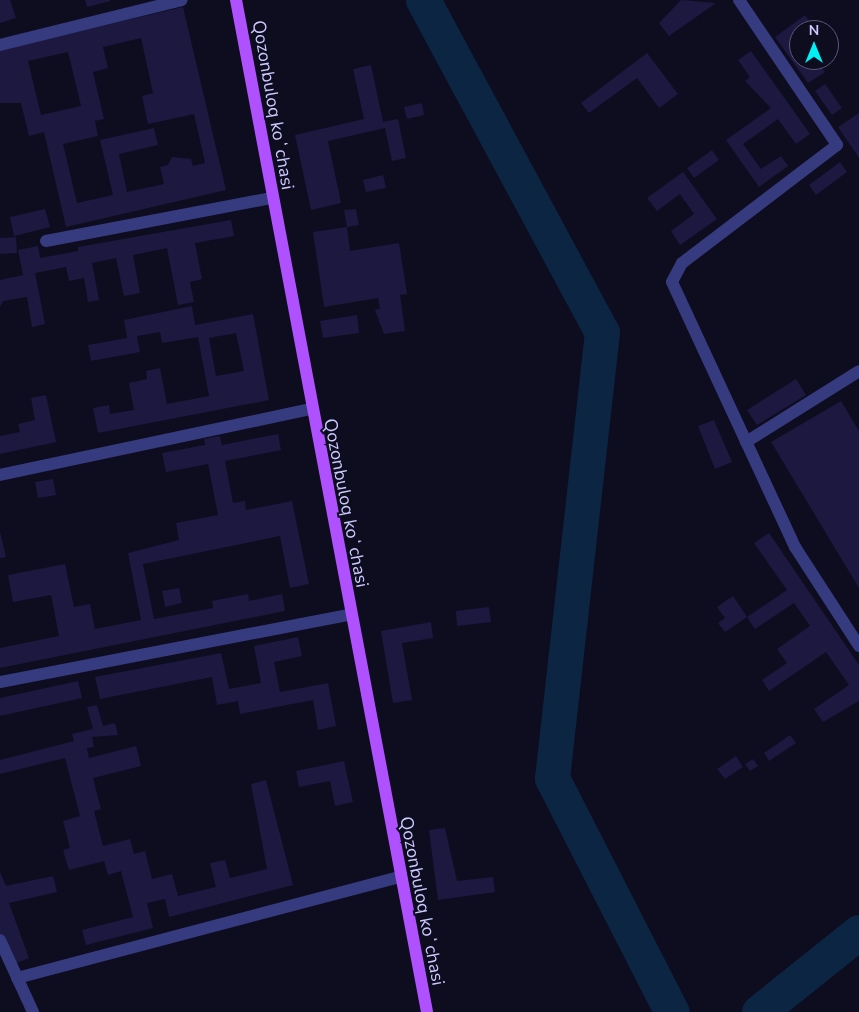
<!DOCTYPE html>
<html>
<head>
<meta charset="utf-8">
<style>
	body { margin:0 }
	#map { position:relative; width:859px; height:1012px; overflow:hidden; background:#0e0c1f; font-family:"Nunito Sans",sans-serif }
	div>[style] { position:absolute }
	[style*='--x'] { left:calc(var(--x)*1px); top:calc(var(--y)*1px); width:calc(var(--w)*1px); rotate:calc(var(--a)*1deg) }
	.river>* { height:35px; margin:-17.5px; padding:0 17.5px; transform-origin:17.5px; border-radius:17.5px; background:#0b2543 }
	.building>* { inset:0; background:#1c1840 }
	.minor>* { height:12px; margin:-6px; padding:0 6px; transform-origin:6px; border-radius:6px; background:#363a7e }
	.major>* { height:12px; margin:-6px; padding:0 6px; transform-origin:6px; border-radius:6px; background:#af51ff }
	span { translate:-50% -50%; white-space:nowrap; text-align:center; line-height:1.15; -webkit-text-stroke:4px #0e0c1f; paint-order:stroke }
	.street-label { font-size:18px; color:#cbcaff }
	.north { position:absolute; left:789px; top:20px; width:50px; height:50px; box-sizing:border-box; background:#0e0c1f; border:1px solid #5a5879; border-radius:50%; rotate:0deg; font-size:14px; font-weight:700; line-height:20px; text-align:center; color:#cbcaff }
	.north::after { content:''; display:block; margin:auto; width:18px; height:22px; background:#00f1f5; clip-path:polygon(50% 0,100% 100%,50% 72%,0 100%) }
</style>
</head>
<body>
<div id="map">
	<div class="river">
		<i style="--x:423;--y:0;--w:377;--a:61.7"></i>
		<i style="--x:602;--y:332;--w:449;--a:96.4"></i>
		<i style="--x:552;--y:778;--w:263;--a:62.9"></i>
		<i style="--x:759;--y:1012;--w:128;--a:-38.7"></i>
	</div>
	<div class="building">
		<i style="clip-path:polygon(0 0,10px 0,16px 18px,0 23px)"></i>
		<i style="clip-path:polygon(85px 0,110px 0,110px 1px,87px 7px)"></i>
		<i style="clip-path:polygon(681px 0,716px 3px,669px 36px,659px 23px)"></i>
		<i style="clip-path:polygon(evenodd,183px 7px,226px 190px,66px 227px,44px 132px,29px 136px,21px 103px,0 103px,0 50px,183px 7px,141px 38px,153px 93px,142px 96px,148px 124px,194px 114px,205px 163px,193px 166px,191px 159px,172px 157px,168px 165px,160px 167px,164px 184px,127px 192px,119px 154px,158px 145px,154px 128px,100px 140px,113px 195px,77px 203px,63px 144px,98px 136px,95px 121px,104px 119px,93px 72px,108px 68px,103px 47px,141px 38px,183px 7px,68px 52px,81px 106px,41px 115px,28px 61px,68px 52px)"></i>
		<i style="clip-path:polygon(805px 15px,814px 28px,799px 30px,799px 60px,816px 60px,825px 72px,808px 83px,775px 37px)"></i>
		<i style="clip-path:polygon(751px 51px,810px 134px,796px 144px,778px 119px,743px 144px,761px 169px,781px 156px,788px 166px,759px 187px,726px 140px,771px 108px,745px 81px,750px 77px,738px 60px)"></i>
		<i style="clip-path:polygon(647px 53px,678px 94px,659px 108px,637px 78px,589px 113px,581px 103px)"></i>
		<i style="clip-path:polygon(371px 65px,383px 122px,398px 119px,406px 158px,392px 161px,385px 128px,328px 141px,341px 203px,311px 210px,295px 135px,364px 119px,353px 69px)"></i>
		<i style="clip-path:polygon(825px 84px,842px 108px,832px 115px,815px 91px)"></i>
		<i style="clip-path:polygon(422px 103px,424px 115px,407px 119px,404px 107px)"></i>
		<i style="clip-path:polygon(859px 113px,859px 158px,838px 127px)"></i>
		<i style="clip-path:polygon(712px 150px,719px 160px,694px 178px,687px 168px)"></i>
		<i style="clip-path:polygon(840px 162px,847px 172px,816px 195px,809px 185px)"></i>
		<i style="clip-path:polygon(683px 172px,717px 219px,680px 245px,671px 231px,694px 214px,680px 194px,657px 211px,647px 198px)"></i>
		<i style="clip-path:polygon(383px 175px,386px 188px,366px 192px,363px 180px)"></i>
		<i style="clip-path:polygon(45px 209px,50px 227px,14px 236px,10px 217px)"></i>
		<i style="clip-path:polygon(356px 209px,359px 225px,347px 227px,344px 210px)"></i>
		<i style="clip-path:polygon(231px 220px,234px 236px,195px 243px,202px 279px,190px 282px,194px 302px,178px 305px,167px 248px,133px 255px,140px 293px,124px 296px,116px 258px,92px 263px,99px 300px,88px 302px,84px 278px,69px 281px,66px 267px,35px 273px,45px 324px,32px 327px,27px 297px,3px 301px,0 307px,0 280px,23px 275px,18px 250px,38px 246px,40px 258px,78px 251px,78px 247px)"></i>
		<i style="clip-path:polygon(347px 227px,350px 251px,399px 243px,407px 294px,400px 295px,405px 331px,384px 334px,375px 310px,380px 309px,378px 298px,324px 307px,313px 232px)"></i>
		<i style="clip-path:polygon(16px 237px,17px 253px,0 254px,0 238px)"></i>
		<i style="clip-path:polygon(evenodd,192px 306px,195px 325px,253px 314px,269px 400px,98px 433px,93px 408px,109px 405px,110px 414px,134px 410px,129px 383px,147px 379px,146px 371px,160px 368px,167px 404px,209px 396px,198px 337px,162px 343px,160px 332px,137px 336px,140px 352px,91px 361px,88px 345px,127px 338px,124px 320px,192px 306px,236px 333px,244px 371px,216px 376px,209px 338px,236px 333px)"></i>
		<i style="clip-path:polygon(357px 315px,359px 333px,323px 338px,320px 321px)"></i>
		<i style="clip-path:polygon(796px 379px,806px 395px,757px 425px,747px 410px)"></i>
		<i style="clip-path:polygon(46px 395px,56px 442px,0 454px,0 436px,20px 432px,18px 424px,35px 420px,31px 398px)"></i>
		<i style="clip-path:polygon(841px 401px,859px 431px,859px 588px,771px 442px)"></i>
		<i style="clip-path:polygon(714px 420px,732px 462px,715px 469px,698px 426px)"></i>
		<i style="clip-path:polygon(278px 434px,281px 450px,225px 461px,233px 503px,245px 501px,246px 510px,292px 501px,309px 584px,290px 588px,280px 536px,143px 564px,154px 619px,213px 608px,212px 601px,248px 594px,249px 601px,282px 594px,285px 611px,0 668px,0 648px,59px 636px,51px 595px,13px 602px,8px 575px,65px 564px,74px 607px,90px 604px,95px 629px,141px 620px,128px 553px,179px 540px,176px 523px,218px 515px,208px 464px,166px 472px,162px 453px,205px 445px,204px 439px,220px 436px,222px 445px)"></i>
		<i style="clip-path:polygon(53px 479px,56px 495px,38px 498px,35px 482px)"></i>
		<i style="clip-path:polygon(0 532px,6px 557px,0 558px)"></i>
		<i style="clip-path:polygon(769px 533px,859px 665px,859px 701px,823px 722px,814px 709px,849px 685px,826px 652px,769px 691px,762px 680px,787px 663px,777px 649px,810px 626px,794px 603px,755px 629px,747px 617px,787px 590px,754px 543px)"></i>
		<i style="clip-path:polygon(179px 588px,182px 603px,165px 607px,162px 591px)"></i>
		<i style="clip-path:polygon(733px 596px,747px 617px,725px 632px,718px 623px,725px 618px,717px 607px)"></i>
		<i style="clip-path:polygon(489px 607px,491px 622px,457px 626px,456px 611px)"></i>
		<i style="clip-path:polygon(431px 622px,433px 638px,402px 643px,412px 700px,393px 703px,381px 631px)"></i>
		<i style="clip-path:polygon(298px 637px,302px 656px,274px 662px,280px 692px,328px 683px,336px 726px,318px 730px,313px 700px,240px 714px,238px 701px,217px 705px,212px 677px,100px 699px,95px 677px,221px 653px,229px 689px,261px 683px,254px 646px)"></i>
		<i style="clip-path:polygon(78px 681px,82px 698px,0 716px,0 698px)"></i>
		<i style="clip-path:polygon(97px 705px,103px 726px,115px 723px,118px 735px,92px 737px,94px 747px,87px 748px,89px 758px,136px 746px,141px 766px,93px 778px,101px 809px,94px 811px,103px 846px,130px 839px,134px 854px,145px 851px,152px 879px,172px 874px,178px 896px,216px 887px,210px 863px,225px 860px,230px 878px,267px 869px,251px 784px,266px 780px,293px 885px,169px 917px,165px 899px,147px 903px,153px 928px,86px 945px,82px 930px,133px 917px,121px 871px,108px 875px,104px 861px,69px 870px,63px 850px,70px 848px,63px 821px,80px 816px,65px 758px,0 774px,0 760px,74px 741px,72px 734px,93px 729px,87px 707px)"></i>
		<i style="clip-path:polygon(790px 735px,796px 743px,769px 761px,764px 753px)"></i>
		<i style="clip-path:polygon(736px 756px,743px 767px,725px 779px,717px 769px)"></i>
		<i style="clip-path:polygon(753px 759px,758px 766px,750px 771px,745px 764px)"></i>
		<i style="clip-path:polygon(344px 761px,353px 802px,335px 806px,330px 781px,299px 787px,296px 771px)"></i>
		<i style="clip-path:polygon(445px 828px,457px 881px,493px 877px,495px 892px,438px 900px,429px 830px)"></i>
		<i style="clip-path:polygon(0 872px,6px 886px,53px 876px,57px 892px,9px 903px,29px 958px,12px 965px,0 933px)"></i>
	</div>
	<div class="minor">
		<i style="--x:739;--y:0;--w:175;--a:55.9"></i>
		<i style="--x:837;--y:145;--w:195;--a:142.7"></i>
		<i style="--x:682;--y:263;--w:21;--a:118"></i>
		<i style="--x:672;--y:282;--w:292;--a:65.1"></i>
		<i style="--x:795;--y:547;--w:118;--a:57.1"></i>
		<i style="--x:0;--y:45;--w:187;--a:-13.9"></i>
		<i style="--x:46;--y:241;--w:230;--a:-10.8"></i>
		<i style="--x:746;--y:442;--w:133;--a:-32.1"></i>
		<i style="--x:0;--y:475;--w:318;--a:-12"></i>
		<i style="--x:0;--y:682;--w:355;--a:-10.9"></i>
		<i style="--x:0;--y:940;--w:79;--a:65.4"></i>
		<i style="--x:17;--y:978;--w:395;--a:-14.8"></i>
	</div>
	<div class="major">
		<i style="--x:236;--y:0;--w:1030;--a:79.31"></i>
	</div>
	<div class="street-label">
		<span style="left:273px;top:105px;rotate:80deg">Qozonbuloq koʻchasi</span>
		<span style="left:346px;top:503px;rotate:79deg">Qozonbuloq koʻchasi</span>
		<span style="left:422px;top:901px;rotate:79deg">Qozonbuloq koʻchasi</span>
	</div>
	<div class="north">N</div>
</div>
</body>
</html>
